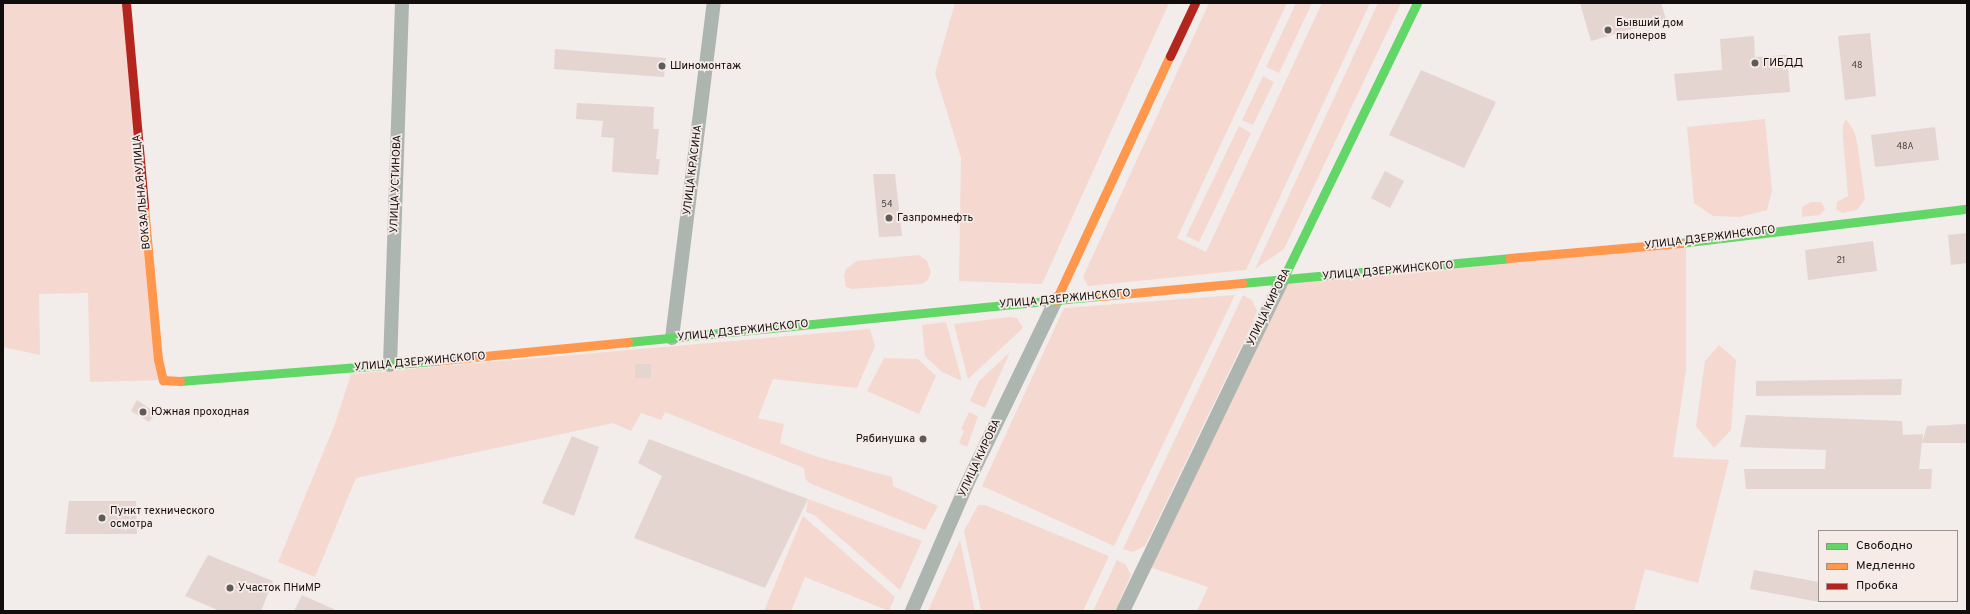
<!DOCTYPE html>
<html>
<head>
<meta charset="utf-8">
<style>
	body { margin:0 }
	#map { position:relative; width:1970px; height:614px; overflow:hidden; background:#f2ecea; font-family:Overpass,sans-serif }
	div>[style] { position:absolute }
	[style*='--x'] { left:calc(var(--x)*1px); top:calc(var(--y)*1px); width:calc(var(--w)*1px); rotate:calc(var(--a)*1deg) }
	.green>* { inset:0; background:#f5d9d0 }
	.building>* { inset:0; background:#e5d5d0 }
	.street>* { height:14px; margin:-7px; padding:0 7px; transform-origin:7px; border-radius:7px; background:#acb5b0 }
	.fast>* { height:9px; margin:-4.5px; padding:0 4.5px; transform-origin:4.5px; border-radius:4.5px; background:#63d668 }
	.slow>* { height:9px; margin:-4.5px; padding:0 4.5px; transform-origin:4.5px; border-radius:4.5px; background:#ff974d }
	.jam>* { height:9px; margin:-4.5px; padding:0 4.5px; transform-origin:4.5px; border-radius:4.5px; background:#b3261e }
	.dots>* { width:11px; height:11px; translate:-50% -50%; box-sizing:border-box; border:2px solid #f6ebe7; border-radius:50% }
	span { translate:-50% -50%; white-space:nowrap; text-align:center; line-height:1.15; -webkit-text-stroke:3.5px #f6ebe7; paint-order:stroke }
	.number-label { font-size:9px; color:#453f3d }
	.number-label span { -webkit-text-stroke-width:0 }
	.poi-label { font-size:11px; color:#100d0c }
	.left { translate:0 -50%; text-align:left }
	.right { translate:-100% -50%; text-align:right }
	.street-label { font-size:11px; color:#100d0c }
	.frame { position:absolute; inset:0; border:4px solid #100d0c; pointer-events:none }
	.legend { position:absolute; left:1818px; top:530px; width:140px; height:72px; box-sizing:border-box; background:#f6ebe7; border:1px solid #9a928f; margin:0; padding:5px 7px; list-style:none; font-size:12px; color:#100d0c }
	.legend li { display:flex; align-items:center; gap:8px; height:20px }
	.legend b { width:20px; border:1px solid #9a928f }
</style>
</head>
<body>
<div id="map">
	<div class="green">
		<i style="clip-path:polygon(3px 3px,126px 3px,163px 380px,90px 382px,88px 293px,39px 294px,40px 355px,3px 347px)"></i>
		<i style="clip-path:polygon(955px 3px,1169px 3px,1042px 284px,959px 281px,961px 158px,935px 73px)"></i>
		<i style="clip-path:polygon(1209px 3px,1287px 3px,1177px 238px,1206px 252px,1322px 3px,1370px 3px,1246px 270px,1088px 286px,1083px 277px)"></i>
		<i style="clip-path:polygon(1296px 3px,1312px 3px,1279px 73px,1266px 67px)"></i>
		<i style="clip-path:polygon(1378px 3px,1401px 3px,1284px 249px,1255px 269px)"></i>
		<i style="clip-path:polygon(1263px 76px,1274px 82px,1253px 125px,1242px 120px)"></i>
		<i style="clip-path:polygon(1765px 119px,1772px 191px,1767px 210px,1740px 217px,1713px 216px,1694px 203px,1687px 127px)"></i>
		<i style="clip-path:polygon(1846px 119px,1854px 131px,1857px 142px,1865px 199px,1857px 210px,1842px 213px,1836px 209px,1837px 202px,1848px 196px,1843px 138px,1843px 125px)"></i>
		<i style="clip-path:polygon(1239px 126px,1251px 133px,1199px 242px,1186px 236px)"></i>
		<i style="clip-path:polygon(1811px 202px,1821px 202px,1825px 209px,1820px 215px,1802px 217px,1802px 207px)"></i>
		<i style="clip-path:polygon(1686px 242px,1686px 370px,1673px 457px,1729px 460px,1698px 583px,1645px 569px,1634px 611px,1197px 611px,1208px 587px,1144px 565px,1282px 281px)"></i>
		<i style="clip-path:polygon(919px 255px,927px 261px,931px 272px,928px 280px,922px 284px,852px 289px,846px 287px,844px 275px,846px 269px,857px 261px)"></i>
		<i style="clip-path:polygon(1235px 295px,1114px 546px,982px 486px,1064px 308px)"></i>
		<i style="clip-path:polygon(1243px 295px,1252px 300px,1257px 311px,1253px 322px,1145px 546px,1133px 552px,1123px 549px)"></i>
		<i style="clip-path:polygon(1010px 317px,1017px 318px,1023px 328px,968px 379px,954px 324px)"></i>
		<i style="clip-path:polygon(946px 322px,962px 381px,942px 372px,925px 356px,922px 325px)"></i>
		<i style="clip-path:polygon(870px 329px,875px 346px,857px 388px,773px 379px,758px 418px,784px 424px,780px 443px,818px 457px,892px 477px,893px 486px,938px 506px,925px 530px,809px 483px,805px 478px,804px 468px,665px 412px,661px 420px,641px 413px,631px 431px,613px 423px,356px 478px,315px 577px,278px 562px,335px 424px,351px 374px)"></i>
		<i style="clip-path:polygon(1719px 345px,1736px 360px,1731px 430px,1714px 448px,1696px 426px,1705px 361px)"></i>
		<i style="clip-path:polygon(1010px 352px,985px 408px,970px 401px,979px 381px)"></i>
		<i style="clip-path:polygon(884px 358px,918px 359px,936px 376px,919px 414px,867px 391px)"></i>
		<i style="clip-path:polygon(969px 412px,978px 416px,967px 447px,959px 443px,964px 431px,961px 429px)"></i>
		<i style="clip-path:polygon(808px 499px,922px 541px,900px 590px,814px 515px,806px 512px)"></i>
		<i style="clip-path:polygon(978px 505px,985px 505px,1109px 556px,1083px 611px,981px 611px,964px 531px)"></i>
		<i style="clip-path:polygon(803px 516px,895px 597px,889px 611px,805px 577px,791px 611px,764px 611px)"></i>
		<i style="clip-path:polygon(960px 540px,975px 611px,928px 611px)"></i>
		<i style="clip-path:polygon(1117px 560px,1125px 564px,1131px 575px,1115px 611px,1093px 611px)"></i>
	</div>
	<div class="building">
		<i style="clip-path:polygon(1580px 3px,1661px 3px,1666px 19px,1591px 41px)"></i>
		<i style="clip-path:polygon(1870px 33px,1876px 96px,1845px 100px,1838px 36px)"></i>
		<i style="clip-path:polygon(1754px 36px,1755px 57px,1787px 55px,1790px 92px,1677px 101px,1674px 74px,1722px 70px,1720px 39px)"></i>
		<i style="clip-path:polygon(555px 49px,666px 58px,664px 77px,554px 69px)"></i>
		<i style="clip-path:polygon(1421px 70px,1496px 102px,1464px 168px,1389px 135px)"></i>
		<i style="clip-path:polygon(577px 103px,654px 107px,653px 129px,659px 129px,656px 159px,660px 159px,658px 175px,612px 172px,614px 138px,601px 137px,603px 121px,576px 119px)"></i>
		<i style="clip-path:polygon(1935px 127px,1939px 160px,1875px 167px,1871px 135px)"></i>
		<i style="clip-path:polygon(1385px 171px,1404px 181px,1390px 208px,1371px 198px)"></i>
		<i style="clip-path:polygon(873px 174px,895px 174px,902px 236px,879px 237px)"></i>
		<i style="clip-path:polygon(1967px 233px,1967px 263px,1951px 265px,1948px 235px)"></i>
		<i style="clip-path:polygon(1873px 241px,1877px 271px,1808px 280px,1805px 250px)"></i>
		<i style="clip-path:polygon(635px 364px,651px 364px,651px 378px,635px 378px)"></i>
		<i style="clip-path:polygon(1902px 379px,1901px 395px,1756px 396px,1756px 381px)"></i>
		<i style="clip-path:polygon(137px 400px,156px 413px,149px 422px,131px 411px)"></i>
		<i style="clip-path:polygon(1746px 415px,1902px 421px,1903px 435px,1923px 434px,1919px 469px,1932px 469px,1931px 489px,1746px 489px,1744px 469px,1825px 469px,1826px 450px,1740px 447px)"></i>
		<i style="clip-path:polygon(1967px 424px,1967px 443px,1922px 443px,1927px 426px)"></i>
		<i style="clip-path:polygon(572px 436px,599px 447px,574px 516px,542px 503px)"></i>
		<i style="clip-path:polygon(649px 439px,808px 499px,765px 588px,634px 538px,662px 476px,638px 463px)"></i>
		<i style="clip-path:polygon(69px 501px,136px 501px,137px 534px,65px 534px)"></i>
		<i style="clip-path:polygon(208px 555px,273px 581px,261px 611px,220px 611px,185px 596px)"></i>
		<i style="clip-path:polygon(1754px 570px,1819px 582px,1819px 602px,1750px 589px)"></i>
		<i style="clip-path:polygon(302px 595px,338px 611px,294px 611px)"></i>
	</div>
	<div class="street">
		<i style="--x:672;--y:338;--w:338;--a:-82.9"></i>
		<i style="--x:390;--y:365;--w:362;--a:-88.1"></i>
		<i style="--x:912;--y:611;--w:136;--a:-66.6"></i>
		<i style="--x:966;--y:486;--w:207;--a:-64.2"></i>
		<i style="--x:1123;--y:611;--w:366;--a:-64.3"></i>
	</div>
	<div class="fast">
		<i style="--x:1680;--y:243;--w:289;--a:-6.8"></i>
		<i style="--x:1282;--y:281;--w:309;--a:-64.1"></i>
		<i style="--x:1242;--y:283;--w:268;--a:-5.3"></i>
		<i style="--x:628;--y:342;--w:475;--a:-5.6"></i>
		<i style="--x:180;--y:381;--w:255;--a:-4.5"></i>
	</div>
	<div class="slow">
		<i style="--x:144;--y:206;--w:154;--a:84.8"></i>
		<i style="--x:158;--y:359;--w:22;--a:77"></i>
		<i style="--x:163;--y:380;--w:17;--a:3"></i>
		<i style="--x:1509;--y:258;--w:172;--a:-5"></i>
		<i style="--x:1101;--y:296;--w:142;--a:-5.3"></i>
		<i style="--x:1056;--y:300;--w:269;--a:-65"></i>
		<i style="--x:434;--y:361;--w:195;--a:-5.6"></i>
	</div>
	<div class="jam">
		<i style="--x:126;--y:3;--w:204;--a:84.9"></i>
		<i style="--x:1170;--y:56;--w:59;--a:-64.7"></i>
	</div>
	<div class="dots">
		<i style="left:1608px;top:30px;background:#5f5b5a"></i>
		<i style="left:1755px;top:63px;background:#5f5b5a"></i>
		<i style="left:662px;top:66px;background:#5f5b5a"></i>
		<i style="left:889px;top:218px;background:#5f5b5a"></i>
		<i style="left:143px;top:412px;background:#5f5b5a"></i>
		<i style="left:923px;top:439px;background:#5f5b5a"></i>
		<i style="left:102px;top:518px;background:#5f5b5a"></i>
		<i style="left:230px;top:588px;background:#5f5b5a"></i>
	</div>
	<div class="number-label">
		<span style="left:1857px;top:66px">48</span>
		<span style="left:1905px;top:147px">48А</span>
		<span style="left:887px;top:205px">54</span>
		<span style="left:1841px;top:261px">21</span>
	</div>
	<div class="poi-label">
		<span class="left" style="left:1616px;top:30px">Бывший дом<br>пионеров</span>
		<span class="left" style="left:1763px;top:63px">ГИБДД</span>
		<span class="left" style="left:670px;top:66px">Шиномонтаж</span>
		<span class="left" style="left:897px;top:218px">Газпромнефть</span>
		<span class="left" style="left:151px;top:412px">Южная проходная</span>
		<span class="right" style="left:915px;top:439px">Рябинушка</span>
		<span class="left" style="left:110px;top:518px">Пункт технического<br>осмотра</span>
		<span class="left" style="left:238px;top:588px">Участок ПНиМР</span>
	</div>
	<div class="street-label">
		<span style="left:693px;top:170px;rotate:-83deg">УЛИЦА КРАСИНА</span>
		<span style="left:396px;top:184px;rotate:-88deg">УЛИЦА УСТИНОВА</span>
		<span style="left:142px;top:192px;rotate:-95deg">ВОКЗАЛЬНАЯ УЛИЦА</span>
		<span style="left:1710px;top:238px;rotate:-7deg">УЛИЦА ДЗЕРЖИНСКОГО</span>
		<span style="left:1388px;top:271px;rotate:-5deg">УЛИЦА ДЗЕРЖИНСКОГО</span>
		<span style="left:1065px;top:299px;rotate:-5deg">УЛИЦА ДЗЕРЖИНСКОГО</span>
		<span style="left:1269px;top:307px;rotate:-64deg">УЛИЦА КИРОВА</span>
		<span style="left:743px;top:331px;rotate:-6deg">УЛИЦА ДЗЕРЖИНСКОГО</span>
		<span style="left:420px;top:362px;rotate:-5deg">УЛИЦА ДЗЕРЖИНСКОГО</span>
		<span style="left:980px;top:458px;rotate:-65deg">УЛИЦА КИРОВА</span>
	</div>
	<div class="frame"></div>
	<ul class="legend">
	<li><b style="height:5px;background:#63d668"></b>Свободно</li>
	<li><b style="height:5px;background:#ff974d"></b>Медленно</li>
	<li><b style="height:5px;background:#b3261e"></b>Пробка</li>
	</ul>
</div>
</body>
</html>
